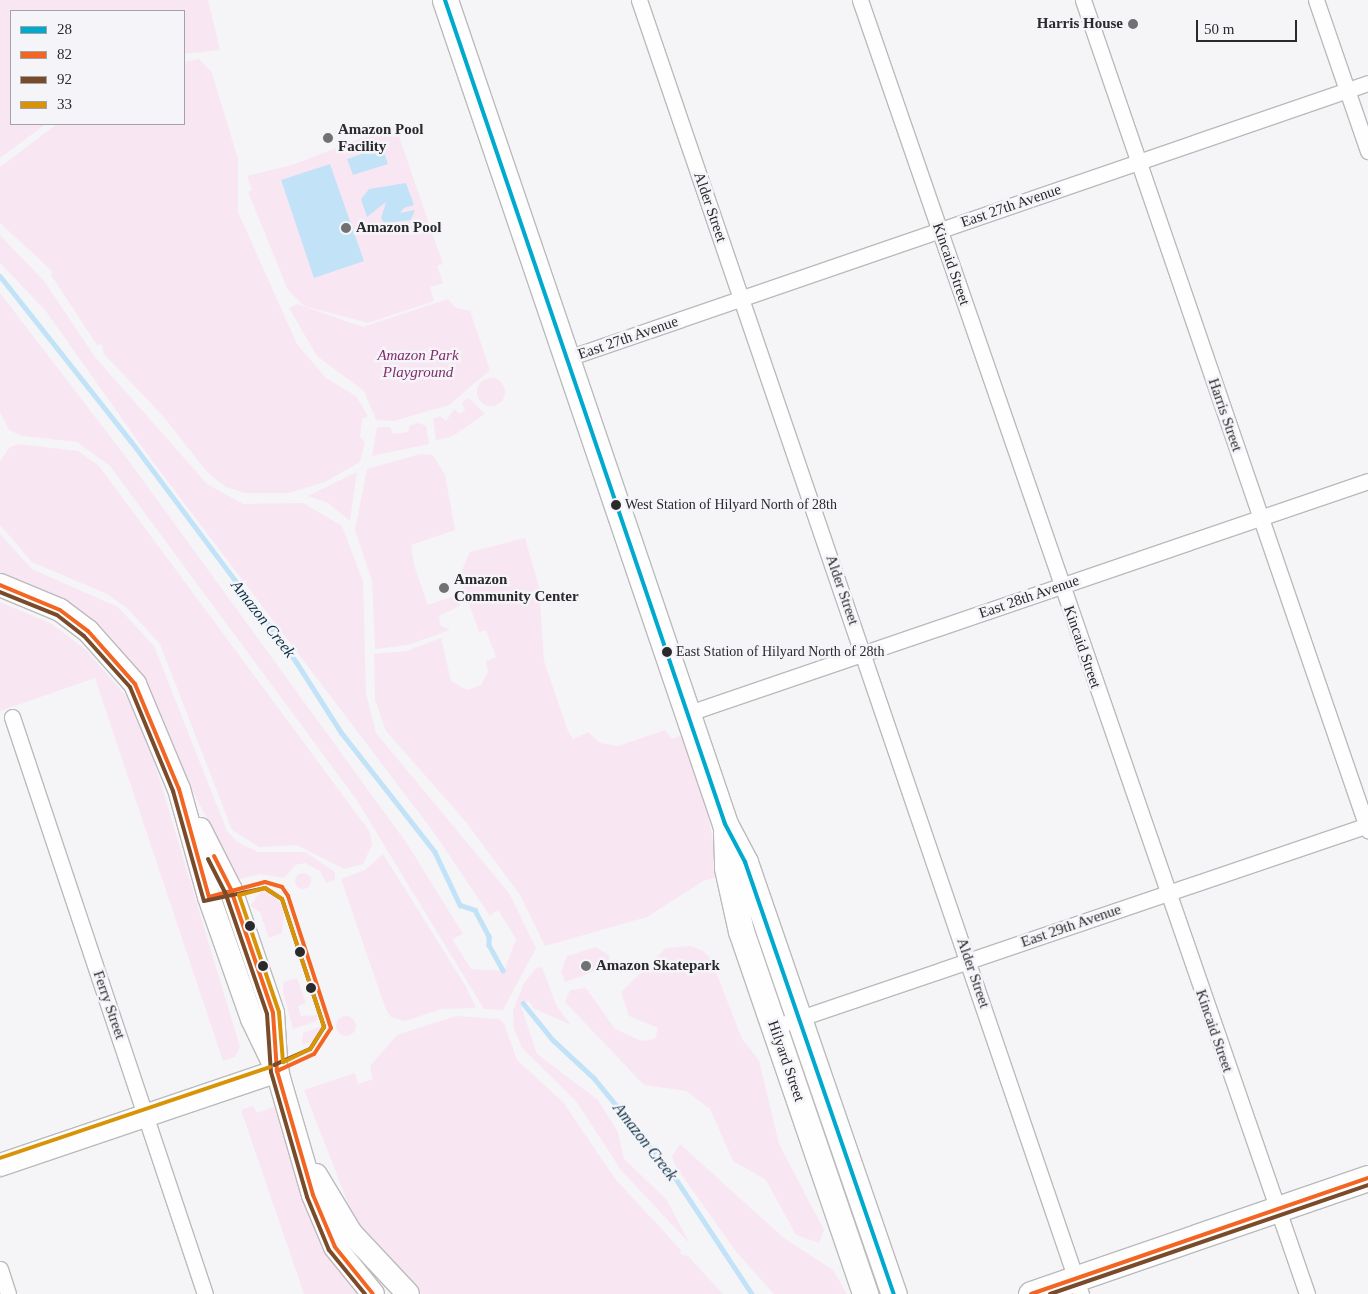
<!DOCTYPE html>
<html>
<head>
<meta charset="utf-8">
<style>
	body { margin:0 }
	#map { position:relative; width:1368px; height:1294px; overflow:hidden; background:#f5f5f8; font-family:Georgia,serif }
	div>[style] { position:absolute }
	[style*='--x'] { left:calc(var(--x)*1px); top:calc(var(--y)*1px); width:calc(var(--w)*1px); rotate:calc(var(--a)*1deg) }
	.green>* { inset:0; background:#f9e6f3 }
	.round { border-radius:50% }
	.water>* { inset:0; background:#c2e3f7 }
	.stream>* { height:4.5px; margin:-2.25px; padding:0 2.25px; transform-origin:2.25px; border-radius:2.25px; background:#c2e3f7 }
	.roads { filter:drop-shadow(1px 0 #bbbbbd) drop-shadow(-1px 0 #bbbbbd) drop-shadow(0 1px #bbbbbd) drop-shadow(0 -1px #bbbbbd) }
	.minor>* { height:15px; margin:-7.5px; padding:0 7.5px; transform-origin:7.5px; border-radius:7.5px; background:#fefefe }
	.secondary>* { height:22px; margin:-11px; padding:0 11px; transform-origin:11px; border-radius:11px; background:#fefefe }
	.primary>* { height:25px; margin:-12.5px; padding:0 12.5px; transform-origin:12.5px; border-radius:12.5px; background:#fefefe }
	.bus-1>* { height:4px; margin:-2px; padding:0 2px; transform-origin:2px; border-radius:2px; background:#00a9ce }
	.bus-2>* { height:4px; margin:-2px; padding:0 2px; transform-origin:2px; border-radius:2px; background:#f26522 }
	.bus-3>* { height:4px; margin:-2px; padding:0 2px; transform-origin:2px; border-radius:2px; background:#7a4b2a }
	.bus-4>* { height:4px; margin:-2px; padding:0 2px; transform-origin:2px; border-radius:2px; background:#d89307 }
	.dots>* { width:14px; height:14px; translate:-50% -50%; box-sizing:border-box; border:2px solid #f4f4f9; border-radius:50% }
	span { translate:-50% -50%; white-space:nowrap; text-align:center; line-height:1.15; -webkit-text-stroke:5px #f4f4f9; paint-order:stroke }
	.bus-label { font-size:14px; color:#2a2a2c }
	.left { translate:0 -50%; text-align:left }
	.poi-label { font-size:15px; color:#2a2a2c; font-weight:700 }
	.right { translate:-100% -50%; text-align:right }
	.street-label { font-size:15px; color:#2a2a2c }
	.park-label { font-size:15px; color:#802e69; font-style:italic }
	.water-label { font-size:16px; color:#093042; font-style:italic }
	.legend { position:absolute; left:10px; top:10px; width:175px; height:115px; box-sizing:border-box; background:#f4f4f9; border:1px solid #a3a3a7; margin:0; padding:6px 9px; list-style:none; font-size:15px; color:#2a2a2c }
	.legend li { display:flex; align-items:center; gap:10px; height:25px }
	.legend b { width:25px; border:1px solid #a3a3a7 }
	.scale { position:absolute; left:1196px; top:20px; width:101px; height:22px; box-sizing:border-box; border:2px solid #2a2a2c; border-top:0; padding-left:6px; font-size:15px; line-height:18px; white-space:nowrap; color:#2a2a2c; -webkit-text-stroke:4px #f4f4f9; paint-order:stroke }
</style>
</head>
<body>
<div id="map">
	<div class="green">
		<i style="clip-path:polygon(0 0,208px 0,220px 50px,184px 54px,184px 11px,11px 11px,11px 124px,46px 124px,0 158px)"></i>
		<i style="clip-path:polygon(199px 59px,212px 73px,238px 159px,238px 212px,297px 344px,326px 378px,356px 396px,368px 416px,362px 419px,360px 437px,365px 442px,360px 462px,325px 482px,289px 493px,245px 493px,226px 487px,207px 472px,163px 416px,104px 354px,102px 344px,97px 345px,51px 275px,52px 271px,0 223px,0 167px,57px 124px,184px 124px,184px 62px)"></i>
		<i style="clip-path:polygon(395px 125px,443px 264px,437px 266px,443px 283px,430px 287px,434px 301px,368px 323px,304px 306px,288px 290px,248px 192px,252px 190px,247px 176px,292px 165px)"></i>
		<i style="clip-path:polygon(0 235px,44px 281px,95px 357px,207px 484px,243px 504px,303px 503px,342px 526px,363px 581px,366px 693px,376px 733px,509px 893px,536px 948px,503px 1010px,484px 1009px,356px 799px,110px 466px,77px 442px,22px 436px,9px 430px,0 412px,0 293px,126px 457px,408px 845px,463px 934px,452px 939px,471px 969px,504px 971px,516px 939px,498px 910px,490px 916px,435px 834px,150px 458px,45px 310px,0 263px)"></i>
		<i style="clip-path:polygon(448px 299px,456px 308px,470px 311px,490px 370px,449px 405px,394px 421px,376px 420px,364px 391px,317px 356px,289px 308px,297px 304px,363px 327px)"></i>
		<i class="round" style="left:477px;top:378px;width:28px;height:28px"></i>
		<i style="clip-path:polygon(469px 398px,485px 414px,451px 437px,436px 440px,433px 419px,440px 416px,446px 421px,454px 409px,460px 414px,465px 410px,462px 402px)"></i>
		<i style="clip-path:polygon(419px 423px,426px 426px,429px 444px,372px 456px,377px 427px,390px 427px,393px 434px,408px 432px,410px 425px)"></i>
		<i style="clip-path:polygon(19px 444px,78px 451px,99px 466px,370px 832px,372px 845px,363px 864px,344px 869px,297px 845px,259px 847px,232px 830px,160px 644px,127px 608px,107px 594px,32px 562px,0 525px,0 461px,10px 447px)"></i>
		<i style="clip-path:polygon(420px 454px,433px 455px,445px 475px,455px 530px,411px 545px,414px 565px,428px 605px,457px 595px,460px 606px,439px 616px,440px 625px,450px 630px,408px 645px,375px 649px,372px 581px,355px 530px,367px 469px)"></i>
		<i style="clip-path:polygon(357px 472px,350px 521px,328px 503px,308px 496px)"></i>
		<i style="clip-path:polygon(0 534px,32px 569px,118px 607px,154px 646px,227px 831px,237px 842px,258px 852px,305px 852px,335px 872px,335px 880px,326px 883px,320px 871px,305px 863px,295px 865px,284px 878px,260px 874px,239px 879px,192px 790px,144px 676px,103px 629px,65px 600px,0 574px)"></i>
		<i style="clip-path:polygon(525px 538px,539px 587px,544px 661px,568px 731px,573px 739px,588px 732px,600px 743px,618px 746px,665px 730px,672px 739px,682px 735px,708px 815px,720px 876px,703px 881px,647px 917px,545px 946px,520px 895px,466px 822px,386px 731px,375px 700px,374px 654px,406px 651px,441px 638px,451px 681px,467px 690px,481px 685px,488px 672px,486px 661px,496px 657px,486px 630px,479px 632px,459px 576px,470px 552px)"></i>
		<i style="clip-path:polygon(0 602px,52px 624px,86px 650px,127px 697px,145px 731px,240px 1047px,235px 1057px,223px 1061px,95px 678px,0 711px)"></i>
		<i style="clip-path:polygon(383px 854px,465px 985px,476px 1008px,442px 1009px,405px 1021px,391px 1017px,386px 1010px,341px 879px,365px 870px)"></i>
		<i class="round" style="left:295px;top:873px;width:16px;height:16px"></i>
		<i style="clip-path:polygon(261px 891px,274px 893px,284px 910px,282px 933px,269px 938px,260px 912px,250px 906px)"></i>
		<i style="clip-path:polygon(689px 946px,702px 950px,711px 959px,742px 1039px,759px 1060px,779px 1144px,824px 1230px,819px 1243px,796px 1235px,766px 1180px,733px 1161px,710px 1109px,686px 1091px,644px 1085px,565px 1002px,570px 990px,586px 988px,615px 1029px,642px 1041px,655px 1039px,658px 1028px,629px 1016px,621px 992px,666px 948px)"></i>
		<i style="clip-path:polygon(596px 947px,610px 956px,607px 967px,565px 982px,561px 971px,567px 956px)"></i>
		<i style="clip-path:polygon(542px 967px,556px 1005px,571px 1025px,533px 1008px,529px 1001px,520px 1003px,537px 1054px,598px 1100px,618px 1132px,624px 1159px,666px 1199px,690px 1244px,621px 1170px,576px 1101px,522px 1048px,514px 1029px,513px 1010px,524px 983px,536px 968px)"></i>
		<i style="clip-path:polygon(297px 978px,306px 1003px,298px 1006px,301px 1016px,317px 1015px,317px 1021px,293px 1029px,283px 991px,284px 982px)"></i>
		<i style="clip-path:polygon(456px 1016px,499px 1019px,504px 1023px,517px 1060px,563px 1102px,616px 1180px,681px 1250px,680px 1254px,688px 1256px,723px 1294px,421px 1294px,414px 1289px,367px 1235px,349px 1206px,304px 1090px,355px 1073px,358px 1084px,373px 1079px,370px 1066px,397px 1035px)"></i>
		<i class="round" style="left:336px;top:1016px;width:20px;height:20px"></i>
		<i style="clip-path:polygon(322px 1026px,314px 1041px,302px 1044px,303px 1033px)"></i>
		<i style="clip-path:polygon(253px 1106px,257px 1113px,274px 1107px,292px 1159px,362px 1294px,304px 1294px,241px 1110px)"></i>
		<i style="clip-path:polygon(680px 1144px,784px 1238px,833px 1270px,847px 1294px,774px 1294px,737px 1253px,676px 1167px,672px 1156px)"></i>
	</div>
	<div class="water">
		<i style="clip-path:polygon(382px 147px,388px 164px,353px 175px,347px 159px)"></i>
		<i style="clip-path:polygon(330px 164px,364px 261px,314px 278px,281px 180px)"></i>
		<i style="clip-path:polygon(406px 183px,414px 205px,404px 208px,400px 213px,415px 210px,411px 220px,384px 223px,381px 218px,386px 202px,367px 217px,361px 199px,369px 189px)"></i>
	</div>
	<div class="stream">
		<i style="--x:0;--y:276;--w:211;--a:51.6"></i>
		<i style="--x:131;--y:441;--w:277;--a:53.2"></i>
		<i style="--x:297;--y:663;--w:82;--a:57.5"></i>
		<i style="--x:341;--y:732;--w:152;--a:51.9"></i>
		<i style="--x:435;--y:852;--w:59;--a:64.7"></i>
		<i style="--x:460;--y:905;--w:16;--a:18"></i>
		<i style="--x:475;--y:910;--w:30;--a:62"></i>
		<i style="--x:489;--y:936;--w:9;--a:90"></i>
		<i style="--x:489;--y:945;--w:29;--a:61"></i>
		<i style="--x:523;--y:1003;--w:48;--a:51"></i>
		<i style="--x:553;--y:1040;--w:56;--a:42.8"></i>
		<i style="--x:594;--y:1078;--w:127;--a:50.8"></i>
		<i style="--x:674;--y:1176;--w:141;--a:56.5"></i>
	</div>
	<div class="roads">
		<div class="minor">
			<i style="--x:639;--y:0;--w:1367;--a:71.14"></i>
			<i style="--x:860;--y:0;--w:1369;--a:70.94"></i>
			<i style="--x:1083;--y:0;--w:878;--a:71.05"></i>
			<i style="--x:1316;--y:0;--w:160;--a:71"></i>
			<i style="--x:568;--y:358;--w:846;--a:-18.97"></i>
			<i style="--x:689;--y:713;--w:718;--a:-18.86"></i>
			<i style="--x:12;--y:717;--w:608;--a:71.51"></i>
			<i style="--x:774;--y:1027;--w:627;--a:-18.78"></i>
			<i style="--x:0;--y:1269;--w:26;--a:72"></i>
		</div>
		<div class="secondary">
			<i style="--x:0;--y:585;--w:65;--a:22.6"></i>
			<i style="--x:60;--y:610;--w:35;--a:37"></i>
			<i style="--x:88;--y:631;--w:71;--a:48.4"></i>
			<i style="--x:135;--y:684;--w:114;--a:67.3"></i>
			<i style="--x:179;--y:789;--w:112;--a:74.5"></i>
			<i style="--x:209;--y:897;--w:129;--a:70.6"></i>
			<i style="--x:252;--y:1019;--w:58;--a:64.3"></i>
			<i style="--x:277;--y:1071;--w:129;--a:73.8"></i>
			<i style="--x:313;--y:1195;--w:56;--a:67.1"></i>
			<i style="--x:335;--y:1247;--w:60;--a:51"></i>
			<i style="--x:200;--y:829;--w:68;--a:63.1"></i>
			<i style="--x:231;--y:890;--w:130;--a:71.1"></i>
			<i style="--x:273;--y:1013;--w:47;--a:86.3"></i>
			<i style="--x:0;--y:1165;--w:293;--a:-18.7"></i>
			<i style="--x:316;--y:1175;--w:68;--a:58.9"></i>
			<i style="--x:351;--y:1233;--w:83;--a:46.9"></i>
		</div>
		<div class="primary">
			<i style="--x:445;--y:0;--w:870;--a:71.23"></i>
			<i style="--x:725;--y:824;--w:43;--a:62.2"></i>
			<i style="--x:745;--y:862;--w:457;--a:71"></i>
			<i style="--x:726;--y:832;--w:36;--a:88"></i>
			<i style="--x:727;--y:868;--w:65;--a:77.5"></i>
			<i style="--x:741;--y:931;--w:384;--a:71.1"></i>
			<i style="--x:1031;--y:1294;--w:356;--a:-19"></i>
		</div>
	</div>
	<div class="bus-1">
		<i style="--x:445;--y:0;--w:870;--a:71.23"></i>
		<i style="--x:725;--y:824;--w:43;--a:62.2"></i>
		<i style="--x:745;--y:862;--w:457;--a:71"></i>
	</div>
	<div class="bus-2">
		<i style="--x:0;--y:585;--w:65;--a:22.6"></i>
		<i style="--x:60;--y:610;--w:35;--a:37"></i>
		<i style="--x:88;--y:631;--w:71;--a:48.4"></i>
		<i style="--x:135;--y:684;--w:114;--a:67.3"></i>
		<i style="--x:179;--y:789;--w:112;--a:74.5"></i>
		<i style="--x:209;--y:897;--w:58;--a:-15"></i>
		<i style="--x:265;--y:882;--w:18;--a:16"></i>
		<i style="--x:282;--y:887;--w:11;--a:56"></i>
		<i style="--x:288;--y:896;--w:139;--a:72"></i>
		<i style="--x:331;--y:1028;--w:31;--a:123"></i>
		<i style="--x:314;--y:1054;--w:41;--a:155.3"></i>
		<i style="--x:214;--y:856;--w:38;--a:63"></i>
		<i style="--x:231;--y:890;--w:130;--a:71.1"></i>
		<i style="--x:273;--y:1013;--w:58;--a:86.1"></i>
		<i style="--x:277;--y:1071;--w:129;--a:73.8"></i>
		<i style="--x:313;--y:1195;--w:56;--a:67.1"></i>
		<i style="--x:335;--y:1247;--w:60;--a:51"></i>
		<i style="--x:1031;--y:1294;--w:356;--a:-19"></i>
	</div>
	<div class="bus-3">
		<i style="--x:0;--y:592;--w:61;--a:22"></i>
		<i style="--x:57;--y:615;--w:34;--a:38"></i>
		<i style="--x:84;--y:636;--w:69;--a:48"></i>
		<i style="--x:130;--y:687;--w:113;--a:67.5"></i>
		<i style="--x:173;--y:791;--w:114;--a:74.3"></i>
		<i style="--x:204;--y:901;--w:62;--a:-12"></i>
		<i style="--x:265;--y:888;--w:20;--a:33"></i>
		<i style="--x:282;--y:899;--w:135;--a:71.8"></i>
		<i style="--x:324;--y:1027;--w:26;--a:122"></i>
		<i style="--x:310;--y:1049;--w:39;--a:156"></i>
		<i style="--x:208;--y:859;--w:37;--a:63"></i>
		<i style="--x:225;--y:892;--w:129;--a:71"></i>
		<i style="--x:267;--y:1014;--w:58;--a:86.1"></i>
		<i style="--x:271;--y:1072;--w:130;--a:73.9"></i>
		<i style="--x:307;--y:1197;--w:57;--a:67.5"></i>
		<i style="--x:329;--y:1250;--w:57;--a:50.7"></i>
		<i style="--x:1050;--y:1294;--w:336;--a:-18.9"></i>
	</div>
	<div class="bus-4">
		<i style="--x:265;--y:888;--w:20;--a:33"></i>
		<i style="--x:282;--y:899;--w:135;--a:71.8"></i>
		<i style="--x:324;--y:1027;--w:26;--a:122"></i>
		<i style="--x:310;--y:1049;--w:30;--a:154"></i>
		<i style="--x:283;--y:1062;--w:50;--a:-94.6"></i>
		<i style="--x:279;--y:1012;--w:124;--a:-108.9"></i>
		<i style="--x:239;--y:895;--w:27;--a:-15"></i>
		<i style="--x:0;--y:1158;--w:285;--a:-18.6"></i>
	</div>
	<div class="dots">
		<i style="left:1133px;top:24px;background:#717173"></i>
		<i style="left:328px;top:138px;background:#717173"></i>
		<i style="left:346px;top:228px;background:#717173"></i>
		<i style="left:616px;top:505px;background:#2a2a2c"></i>
		<i style="left:444px;top:588px;background:#717173"></i>
		<i style="left:667px;top:652px;background:#2a2a2c"></i>
		<i style="left:250px;top:926px;background:#2a2a2c"></i>
		<i style="left:300px;top:952px;background:#2a2a2c"></i>
		<i style="left:263px;top:966px;background:#2a2a2c"></i>
		<i style="left:586px;top:966px;background:#717173"></i>
		<i style="left:311px;top:988px;background:#2a2a2c"></i>
	</div>
	<div class="bus-label">
		<span class="left" style="left:625px;top:505px">West Station of Hilyard North of 28th</span>
		<span class="left" style="left:676px;top:652px">East Station of Hilyard North of 28th</span>
	</div>
	<div class="poi-label">
		<span class="right" style="left:1123px;top:24px">Harris House</span>
		<span class="left" style="left:338px;top:138px">Amazon Pool<br>Facility</span>
		<span class="left" style="left:356px;top:228px">Amazon Pool</span>
		<span class="left" style="left:454px;top:588px">Amazon<br>Community Center</span>
		<span class="left" style="left:596px;top:966px">Amazon Skatepark</span>
	</div>
	<div class="street-label">
		<span style="left:1011px;top:206px;rotate:-19deg">East 27th Avenue</span>
		<span style="left:710px;top:207px;rotate:71deg">Alder Street</span>
		<span style="left:951px;top:264px;rotate:71deg">Kincaid Street</span>
		<span style="left:628px;top:338px;rotate:-19deg">East 27th Avenue</span>
		<span style="left:1225px;top:415px;rotate:71deg">Harris Street</span>
		<span style="left:842px;top:590px;rotate:71deg">Alder Street</span>
		<span style="left:1029px;top:597px;rotate:-19deg">East 28th Avenue</span>
		<span style="left:1082px;top:647px;rotate:71deg">Kincaid Street</span>
		<span style="left:1071px;top:926px;rotate:-19deg">East 29th Avenue</span>
		<span style="left:973px;top:973px;rotate:71deg">Alder Street</span>
		<span style="left:109px;top:1005px;rotate:71deg">Ferry Street</span>
		<span style="left:1214px;top:1031px;rotate:71deg">Kincaid Street</span>
		<span style="left:786px;top:1061px;rotate:71deg">Hilyard Street</span>
	</div>
	<div class="park-label">
		<span style="left:418px;top:364px">Amazon Park<br>Playground</span>
	</div>
	<div class="water-label">
		<span style="left:263px;top:619px;rotate:52deg">Amazon Creek</span>
		<span style="left:645px;top:1142px;rotate:52deg">Amazon Creek</span>
	</div>
	<ul class="legend">
	<li><b style="height:6px;background:#00a9ce"></b>28</li>
	<li><b style="height:6px;background:#f26522"></b>82</li>
	<li><b style="height:6px;background:#7a4b2a"></b>92</li>
	<li><b style="height:6px;background:#d89307"></b>33</li>
	</ul>
	<div class="scale">50 m</div>
</div>
</body>
</html>
